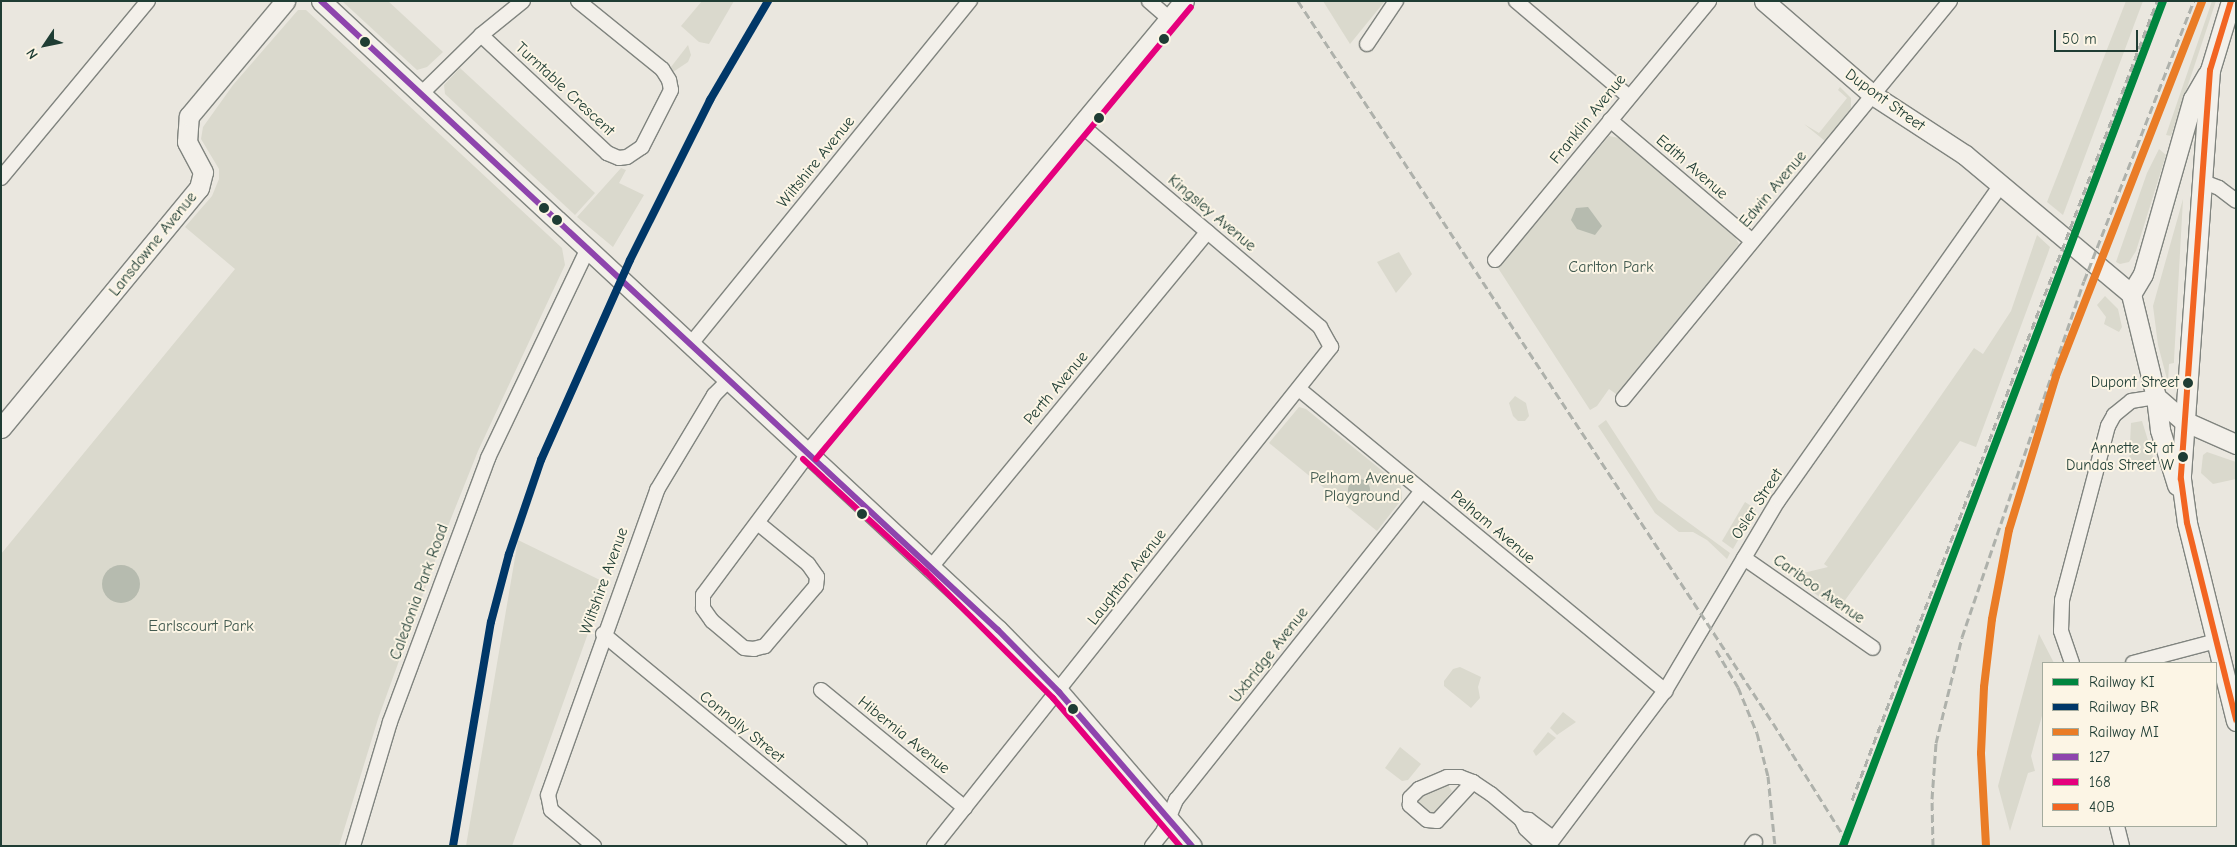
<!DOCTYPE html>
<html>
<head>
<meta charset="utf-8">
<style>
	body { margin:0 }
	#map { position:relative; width:2237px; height:847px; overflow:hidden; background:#eae7df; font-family:"Comic Neue",sans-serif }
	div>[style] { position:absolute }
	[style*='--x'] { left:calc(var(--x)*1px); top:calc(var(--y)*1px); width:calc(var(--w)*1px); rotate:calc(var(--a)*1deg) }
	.green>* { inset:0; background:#dad9cd }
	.water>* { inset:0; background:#b6bbaf }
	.round { border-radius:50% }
	.roads { filter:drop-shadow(1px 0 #80847f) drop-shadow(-1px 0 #80847f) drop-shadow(0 1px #80847f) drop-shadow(0 -1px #80847f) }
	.street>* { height:14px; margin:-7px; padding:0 7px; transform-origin:7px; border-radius:7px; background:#f3f0ea }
	.secondary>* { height:19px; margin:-9.5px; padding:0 9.5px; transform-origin:9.5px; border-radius:9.5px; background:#f3f0ea }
	.rail>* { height:3px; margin-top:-1.5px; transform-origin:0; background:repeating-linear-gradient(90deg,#aeb1ab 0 8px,transparent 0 12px) }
	.bus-1>* { height:6px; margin:-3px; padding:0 3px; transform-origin:3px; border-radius:3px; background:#8e44ad }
	.bus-2>* { height:6px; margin:-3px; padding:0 3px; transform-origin:3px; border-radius:3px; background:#e5007d }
	.bus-3>* { height:6px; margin:-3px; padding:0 3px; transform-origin:3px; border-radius:3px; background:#f26522 }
	.rail-1>* { height:8px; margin:-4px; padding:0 4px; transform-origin:4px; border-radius:4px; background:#00853f }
	.rail-2>* { height:8px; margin:-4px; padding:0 4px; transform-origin:4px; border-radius:4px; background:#003768 }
	.rail-3>* { height:8px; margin:-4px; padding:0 4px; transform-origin:4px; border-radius:4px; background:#ea7c26 }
	.dots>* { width:14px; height:14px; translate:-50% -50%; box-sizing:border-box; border:2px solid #fcf5e5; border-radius:50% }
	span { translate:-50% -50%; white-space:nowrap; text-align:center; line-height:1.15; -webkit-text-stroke:4px #fcf5e5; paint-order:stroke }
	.bus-label { font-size:15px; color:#1f3d34 }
	.right { translate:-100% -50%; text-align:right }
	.street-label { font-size:16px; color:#1f3d34 }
	.park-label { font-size:16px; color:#425a50 }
	.frame { position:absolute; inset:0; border:2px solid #1f3d34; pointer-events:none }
	.legend { position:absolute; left:2042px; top:662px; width:175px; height:165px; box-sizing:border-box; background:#fcf5e5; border:1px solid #a4ab9e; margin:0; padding:6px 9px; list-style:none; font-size:15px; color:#1f3d34 }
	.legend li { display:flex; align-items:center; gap:10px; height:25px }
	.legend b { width:25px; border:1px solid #a4ab9e }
	.north { position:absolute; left:20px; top:20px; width:50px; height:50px; -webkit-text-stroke:4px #fcf5e5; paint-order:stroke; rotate:236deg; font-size:14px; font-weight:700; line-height:20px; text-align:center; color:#1f3d34 }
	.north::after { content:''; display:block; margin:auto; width:18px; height:22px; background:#1f3d34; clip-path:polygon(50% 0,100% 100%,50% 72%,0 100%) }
	.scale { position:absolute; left:2054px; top:30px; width:84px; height:22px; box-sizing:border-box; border:2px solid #1f3d34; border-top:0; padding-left:6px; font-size:15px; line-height:18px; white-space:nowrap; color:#1f3d34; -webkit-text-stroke:4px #fcf5e5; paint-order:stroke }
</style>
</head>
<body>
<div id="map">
	<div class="green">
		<i style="clip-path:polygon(342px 1px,388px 1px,443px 52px,427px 67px,417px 70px)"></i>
		<i style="clip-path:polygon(702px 1px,734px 1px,709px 44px,699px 42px,681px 26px)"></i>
		<i style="clip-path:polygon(1323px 1px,1385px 1px,1350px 44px)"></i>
		<i style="clip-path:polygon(2126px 1px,2143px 1px,2063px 215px,2047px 202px)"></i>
		<i style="clip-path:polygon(2212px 1px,2216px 1px,2171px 136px,2166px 135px)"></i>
		<i style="clip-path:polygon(298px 10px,306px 10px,547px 234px,562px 248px,565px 265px,478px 451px,444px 536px,378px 719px,339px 846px,1px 846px,1px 554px,235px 269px,185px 227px,212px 196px,219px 179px,219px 169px,201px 139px,203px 127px,233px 85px)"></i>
		<i style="clip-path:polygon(688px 45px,691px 55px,688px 62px,673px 72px,671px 67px)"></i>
		<i style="clip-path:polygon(460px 68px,595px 193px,575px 215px,445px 94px,444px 85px)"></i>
		<i style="clip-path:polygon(1840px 87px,1851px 98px,1851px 108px,1825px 141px,1804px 124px,1819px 133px,1847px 98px,1838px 90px)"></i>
		<i style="clip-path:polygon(1609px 136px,1619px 138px,1735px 237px,1739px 244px,1619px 396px,1609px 389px,1597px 406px,1590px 410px,1498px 268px)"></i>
		<i style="clip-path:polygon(2159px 149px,2166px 155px,2136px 251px,2129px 262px,2120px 264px,2116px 262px,2147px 173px)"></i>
		<i style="clip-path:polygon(621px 168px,626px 170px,619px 183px,644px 195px,613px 247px,577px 217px)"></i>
		<i style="clip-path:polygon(2183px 199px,2174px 360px,2174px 363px,2169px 364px,2168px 383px,2158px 345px,2153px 306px)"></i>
		<i style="clip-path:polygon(2037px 235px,2050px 247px,2048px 253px,1976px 447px,1960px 441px,1838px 610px,1796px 580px,1799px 574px,1828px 567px,1824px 564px,1974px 348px,1983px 354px,2011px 311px)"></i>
		<i style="clip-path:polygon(1399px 252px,1412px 274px,1396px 293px,1377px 262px)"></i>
		<i style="clip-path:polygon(2105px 296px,2118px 309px,2122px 327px,2119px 332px,2104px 324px,2106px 317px,2097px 305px)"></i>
		<i style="clip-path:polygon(1515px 396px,1526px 403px,1529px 416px,1525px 421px,1518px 421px,1513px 416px,1509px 403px)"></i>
		<i style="clip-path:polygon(1299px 407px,1306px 409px,1401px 486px,1402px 499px,1377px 531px,1269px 443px)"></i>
		<i style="clip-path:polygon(1606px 420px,1658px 500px,1730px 553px,1727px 559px,1707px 540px,1693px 532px,1679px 532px,1655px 513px,1598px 426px)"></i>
		<i style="clip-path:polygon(2142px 421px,2154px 460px,2129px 465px,2131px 423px)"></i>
		<i style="clip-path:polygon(2207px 452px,2236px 462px,2236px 479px,2213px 484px,2201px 473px,2203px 455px)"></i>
		<i style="clip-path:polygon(1745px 502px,1756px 509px,1733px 549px,1722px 541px)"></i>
		<i style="clip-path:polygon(518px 540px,606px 583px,512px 846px,466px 846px)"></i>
		<i style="clip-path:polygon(2039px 634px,2054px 663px,2043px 663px,2043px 712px,2031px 756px,2035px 771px,2028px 773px,2010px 831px,1998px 786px)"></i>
		<i style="clip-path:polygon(1460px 667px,1481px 677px,1478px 687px,1480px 698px,1471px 708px,1444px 686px,1444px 681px,1453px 669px)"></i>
		<i style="clip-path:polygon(1563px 712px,1576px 722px,1557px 735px,1550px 728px)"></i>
		<i style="clip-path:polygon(1548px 732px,1556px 738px,1536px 756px,1533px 751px)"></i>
		<i style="clip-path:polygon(1400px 747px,1421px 764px,1408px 780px,1402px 781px,1385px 768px)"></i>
		<i style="clip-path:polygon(1446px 782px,1452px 791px,1437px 811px,1428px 814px,1415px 803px,1417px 795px)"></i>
	</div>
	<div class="water">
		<i style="clip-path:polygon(1588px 207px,1602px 226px,1595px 235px,1577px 229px,1571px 220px,1576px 208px)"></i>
		<i class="round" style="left:1348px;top:479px;width:22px;height:22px"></i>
		<i class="round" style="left:102px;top:565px;width:38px;height:38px"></i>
	</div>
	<div class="roads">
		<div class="street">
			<i style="--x:1149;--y:1;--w:28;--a:41"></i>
			<i style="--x:1516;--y:1;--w:148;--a:40.3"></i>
			<i style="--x:481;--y:35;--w:173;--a:43.1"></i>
			<i style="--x:607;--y:153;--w:13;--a:23"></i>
			<i style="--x:619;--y:158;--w:8;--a:-7"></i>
			<i style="--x:627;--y:157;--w:18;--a:-34"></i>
			<i style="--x:642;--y:147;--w:64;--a:-63"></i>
			<i style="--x:671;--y:90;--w:10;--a:-101"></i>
			<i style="--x:669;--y:80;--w:13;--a:-122"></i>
			<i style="--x:662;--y:69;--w:108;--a:-141"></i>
			<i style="--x:1367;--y:44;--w:52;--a:-56"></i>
			<i style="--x:421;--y:94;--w:84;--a:-44.5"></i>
			<i style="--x:481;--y:35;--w:54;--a:-39"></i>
			<i style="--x:1610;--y:120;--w:187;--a:40.4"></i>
			<i style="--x:1;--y:178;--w:230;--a:-50.3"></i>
			<i style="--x:2201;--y:181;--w:19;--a:21"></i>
			<i style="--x:2219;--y:188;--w:21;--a:37"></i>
			<i style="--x:1495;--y:260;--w:336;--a:-50.4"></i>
			<i style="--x:690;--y:345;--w:444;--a:-50.9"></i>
			<i style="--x:1299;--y:389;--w:475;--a:39.5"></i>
			<i style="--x:1623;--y:399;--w:515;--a:-50.59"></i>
			<i style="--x:759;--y:524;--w:63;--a:39.2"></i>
			<i style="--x:808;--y:564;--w:16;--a:55"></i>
			<i style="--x:817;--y:577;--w:9;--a:96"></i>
			<i style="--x:816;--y:586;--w:79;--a:130.4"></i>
			<i style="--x:765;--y:646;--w:11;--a:165"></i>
			<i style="--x:754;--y:649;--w:10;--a:-174"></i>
			<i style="--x:744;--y:648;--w:42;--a:-139.8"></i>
			<i style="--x:712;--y:621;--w:16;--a:-125"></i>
			<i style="--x:703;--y:608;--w:13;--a:-90"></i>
			<i style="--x:703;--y:595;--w:177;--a:-53.3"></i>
			<i style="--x:1744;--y:558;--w:157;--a:34.9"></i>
			<i style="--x:932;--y:566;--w:433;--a:-50.5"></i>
			<i style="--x:603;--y:634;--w:333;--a:39.5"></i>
			<i style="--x:2072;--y:663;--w:34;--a:-109"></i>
			<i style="--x:2061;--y:631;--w:31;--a:-88"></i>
			<i style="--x:2062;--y:600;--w:180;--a:-75.2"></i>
			<i style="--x:2108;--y:426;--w:13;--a:-61"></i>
			<i style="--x:2114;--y:415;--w:22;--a:-39"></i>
			<i style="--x:2131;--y:401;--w:25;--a:-9"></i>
			<i style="--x:2133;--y:663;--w:86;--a:-14.8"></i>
			<i style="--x:821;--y:690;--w:186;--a:39.3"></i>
			<i style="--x:1473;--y:782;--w:53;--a:132.7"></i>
			<i style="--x:1437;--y:821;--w:10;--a:-174"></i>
			<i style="--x:1427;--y:820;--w:23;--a:-139"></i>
			<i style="--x:1410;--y:805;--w:7;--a:-90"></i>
			<i style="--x:1410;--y:798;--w:13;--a:-45"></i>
			<i style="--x:1419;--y:789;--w:30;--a:-23"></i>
			<i style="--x:1447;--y:777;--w:13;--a:0"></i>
			<i style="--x:1460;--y:777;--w:14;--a:21"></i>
			<i style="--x:1473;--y:782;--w:22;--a:34"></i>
			<i style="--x:1491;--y:794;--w:39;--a:40"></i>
			<i style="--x:1521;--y:819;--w:11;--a:63"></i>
			<i style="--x:1526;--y:829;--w:25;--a:43"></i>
			<i style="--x:1521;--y:819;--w:8;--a:7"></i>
			<i style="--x:1529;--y:820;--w:30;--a:37"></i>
			<i style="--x:2117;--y:826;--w:21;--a:76"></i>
			<i style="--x:353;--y:846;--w:129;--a:-73.4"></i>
			<i style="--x:390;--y:722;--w:282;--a:-69.6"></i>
			<i style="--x:488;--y:458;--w:233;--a:-64.5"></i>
			<i style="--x:594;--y:846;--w:56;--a:-140.1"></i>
			<i style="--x:551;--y:810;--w:15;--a:-101"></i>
			<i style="--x:548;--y:795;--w:324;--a:-70.3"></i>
			<i style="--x:657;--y:490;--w:111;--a:-59"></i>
			<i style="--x:714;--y:395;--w:21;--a:-45"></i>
			<i style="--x:934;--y:846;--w:638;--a:-51.49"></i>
			<i style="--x:1331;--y:347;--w:23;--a:-119"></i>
			<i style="--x:1320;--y:327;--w:312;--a:-139.8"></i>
			<i style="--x:1152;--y:846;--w:18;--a:-52"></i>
			<i style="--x:1163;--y:832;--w:35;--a:-68"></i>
			<i style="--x:1176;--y:800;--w:395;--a:-51.5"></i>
			<i style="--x:1548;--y:846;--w:194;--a:-53"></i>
			<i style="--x:1665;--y:691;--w:221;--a:-59.3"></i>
			<i style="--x:1778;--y:501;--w:387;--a:-54.8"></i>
			<i style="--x:1752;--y:846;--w:5;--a:-53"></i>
		</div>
		<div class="secondary">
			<i style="--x:321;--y:1;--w:924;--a:42.9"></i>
			<i style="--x:998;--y:630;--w:87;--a:45.5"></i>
			<i style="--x:1059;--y:692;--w:203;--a:49.2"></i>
			<i style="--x:1764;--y:1;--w:144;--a:40.8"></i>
			<i style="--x:1873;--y:95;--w:110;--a:33.1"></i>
			<i style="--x:1965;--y:155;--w:217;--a:39.9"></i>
			<i style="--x:2131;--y:294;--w:106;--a:76.4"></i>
			<i style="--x:2156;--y:397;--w:33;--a:83"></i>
			<i style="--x:2160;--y:430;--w:58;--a:72.8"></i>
			<i style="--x:2231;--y:1;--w:72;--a:106.9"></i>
			<i style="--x:2210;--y:70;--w:410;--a:94.1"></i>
			<i style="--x:2181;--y:479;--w:44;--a:82.2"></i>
			<i style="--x:2187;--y:523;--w:204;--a:76.1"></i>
			<i style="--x:2131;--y:294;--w:23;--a:-59"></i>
			<i style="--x:2143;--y:274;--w:182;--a:-74.1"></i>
			<i style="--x:2193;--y:99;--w:28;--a:-60"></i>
			<i style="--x:2156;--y:397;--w:37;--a:41"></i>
			<i style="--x:2184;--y:421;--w:57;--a:23.9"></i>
			<i style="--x:1;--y:428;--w:311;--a:-50.5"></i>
			<i style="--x:199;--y:188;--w:16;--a:-76"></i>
			<i style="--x:203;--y:172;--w:34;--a:-118"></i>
			<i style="--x:187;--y:142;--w:26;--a:-86"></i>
			<i style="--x:189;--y:116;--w:150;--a:-50.1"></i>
			<i style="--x:809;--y:453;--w:587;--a:-50.32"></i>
		</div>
	</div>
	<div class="rail">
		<i style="--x:1298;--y:1;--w:864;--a:56.66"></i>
		<i style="--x:1773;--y:723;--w:145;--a:58"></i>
		<i style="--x:1716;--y:650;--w:43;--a:59.3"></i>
		<i style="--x:1738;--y:687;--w:50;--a:67.6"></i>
		<i style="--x:1757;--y:733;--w:44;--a:75.7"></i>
		<i style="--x:1768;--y:776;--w:70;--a:84.3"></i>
		<i style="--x:1852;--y:800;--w:855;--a:-69.11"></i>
		<i style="--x:1933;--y:846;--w:47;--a:-91.2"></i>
		<i style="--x:1932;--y:799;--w:56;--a:-85.9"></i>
		<i style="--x:1936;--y:743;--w:109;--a:-76.2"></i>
		<i style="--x:1962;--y:637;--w:376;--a:-71.1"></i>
		<i style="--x:2084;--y:281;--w:301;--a:-68.6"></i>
	</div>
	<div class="bus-1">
		<i style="--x:321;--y:1;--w:924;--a:42.9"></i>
		<i style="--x:998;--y:630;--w:87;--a:45.5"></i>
		<i style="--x:1059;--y:692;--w:203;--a:49.2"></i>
	</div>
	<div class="bus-2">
		<i style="--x:803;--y:459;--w:167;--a:42.6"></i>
		<i style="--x:926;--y:572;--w:179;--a:44.8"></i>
		<i style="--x:1053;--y:698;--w:195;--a:49.4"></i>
		<i style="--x:816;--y:459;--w:587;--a:-50.32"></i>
	</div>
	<div class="bus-3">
		<i style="--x:2231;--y:1;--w:72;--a:106.9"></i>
		<i style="--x:2210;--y:70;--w:410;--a:94.1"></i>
		<i style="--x:2181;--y:479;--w:44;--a:82.2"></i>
		<i style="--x:2187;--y:523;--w:203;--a:76"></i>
	</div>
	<div class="rail-1">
		<i style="--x:1843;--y:846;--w:904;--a:-69.26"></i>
	</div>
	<div class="rail-2">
		<i style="--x:453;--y:846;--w:227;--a:-80.4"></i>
		<i style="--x:491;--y:622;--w:70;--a:-75.2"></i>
		<i style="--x:509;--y:554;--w:99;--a:-71.2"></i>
		<i style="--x:541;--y:460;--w:219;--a:-66"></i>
		<i style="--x:630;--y:260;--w:179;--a:-63.4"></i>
		<i style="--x:710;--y:100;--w:115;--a:-59.6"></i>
	</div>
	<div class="rail-3">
		<i style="--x:1986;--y:846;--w:93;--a:-93.1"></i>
		<i style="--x:1981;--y:753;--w:66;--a:-87.4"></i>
		<i style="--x:1984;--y:687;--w:68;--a:-83.3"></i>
		<i style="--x:1992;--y:619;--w:91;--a:-79.2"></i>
		<i style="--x:2009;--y:530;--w:161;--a:-73"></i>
		<i style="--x:2056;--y:376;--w:402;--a:-68.7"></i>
	</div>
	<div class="dots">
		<i style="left:1164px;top:39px;background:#1f3d34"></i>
		<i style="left:365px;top:42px;background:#1f3d34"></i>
		<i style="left:1099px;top:118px;background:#1f3d34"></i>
		<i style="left:544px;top:208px;background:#1f3d34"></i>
		<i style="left:557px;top:220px;background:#1f3d34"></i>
		<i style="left:2188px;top:383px;background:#1f3d34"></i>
		<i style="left:2183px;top:457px;background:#1f3d34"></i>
		<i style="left:862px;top:514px;background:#1f3d34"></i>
		<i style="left:1073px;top:709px;background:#1f3d34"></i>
	</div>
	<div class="bus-label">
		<span class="right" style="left:2179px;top:383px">Dupont Street</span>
		<span class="right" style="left:2174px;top:457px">Annette St at<br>Dundas Street W</span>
	</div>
	<div class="street-label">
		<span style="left:565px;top:89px;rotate:43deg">Turntable Crescent</span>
		<span style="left:1885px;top:100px;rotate:36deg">Dupont Street</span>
		<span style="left:1588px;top:119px;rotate:-51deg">Franklin Avenue</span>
		<span style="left:816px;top:162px;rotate:-51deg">Wiltshire Avenue</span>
		<span style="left:1692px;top:167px;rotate:41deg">Edith Avenue</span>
		<span style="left:1773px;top:189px;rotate:-50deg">Edwin Avenue</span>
		<span style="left:1212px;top:213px;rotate:40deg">Kingsley Avenue</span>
		<span style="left:153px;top:244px;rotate:-51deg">Lansdowne Avenue</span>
		<span style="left:1056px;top:388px;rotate:-50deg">Perth Avenue</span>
		<span style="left:1757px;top:504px;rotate:-57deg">Osler Street</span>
		<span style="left:1493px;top:527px;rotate:40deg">Pelham Avenue</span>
		<span style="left:1127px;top:577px;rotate:-52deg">Laughton Avenue</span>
		<span style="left:604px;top:581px;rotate:-70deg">Wiltshire Avenue</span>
		<span style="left:1819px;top:589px;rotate:35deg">Cariboo Avenue</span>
		<span style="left:419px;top:592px;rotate:-70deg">Caledonia Park Road</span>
		<span style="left:1269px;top:655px;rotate:-52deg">Uxbridge Avenue</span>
		<span style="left:742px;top:727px;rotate:39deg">Connolly Street</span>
		<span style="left:904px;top:735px;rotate:39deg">Hibernia Avenue</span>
	</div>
	<div class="park-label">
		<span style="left:1611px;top:267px">Carlton Park</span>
		<span style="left:1362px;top:487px">Pelham Avenue<br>Playground</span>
		<span style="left:201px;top:626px">Earlscourt Park</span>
	</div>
	<div class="frame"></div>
	<ul class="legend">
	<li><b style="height:6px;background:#00853f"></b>Railway KI</li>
	<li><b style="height:6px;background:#003768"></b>Railway BR</li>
	<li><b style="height:6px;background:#ea7c26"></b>Railway MI</li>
	<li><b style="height:6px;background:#8e44ad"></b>127</li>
	<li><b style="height:6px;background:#e5007d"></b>168</li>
	<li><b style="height:6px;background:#f26522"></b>40B</li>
	</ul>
	<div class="north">N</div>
	<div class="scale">50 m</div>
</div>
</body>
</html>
